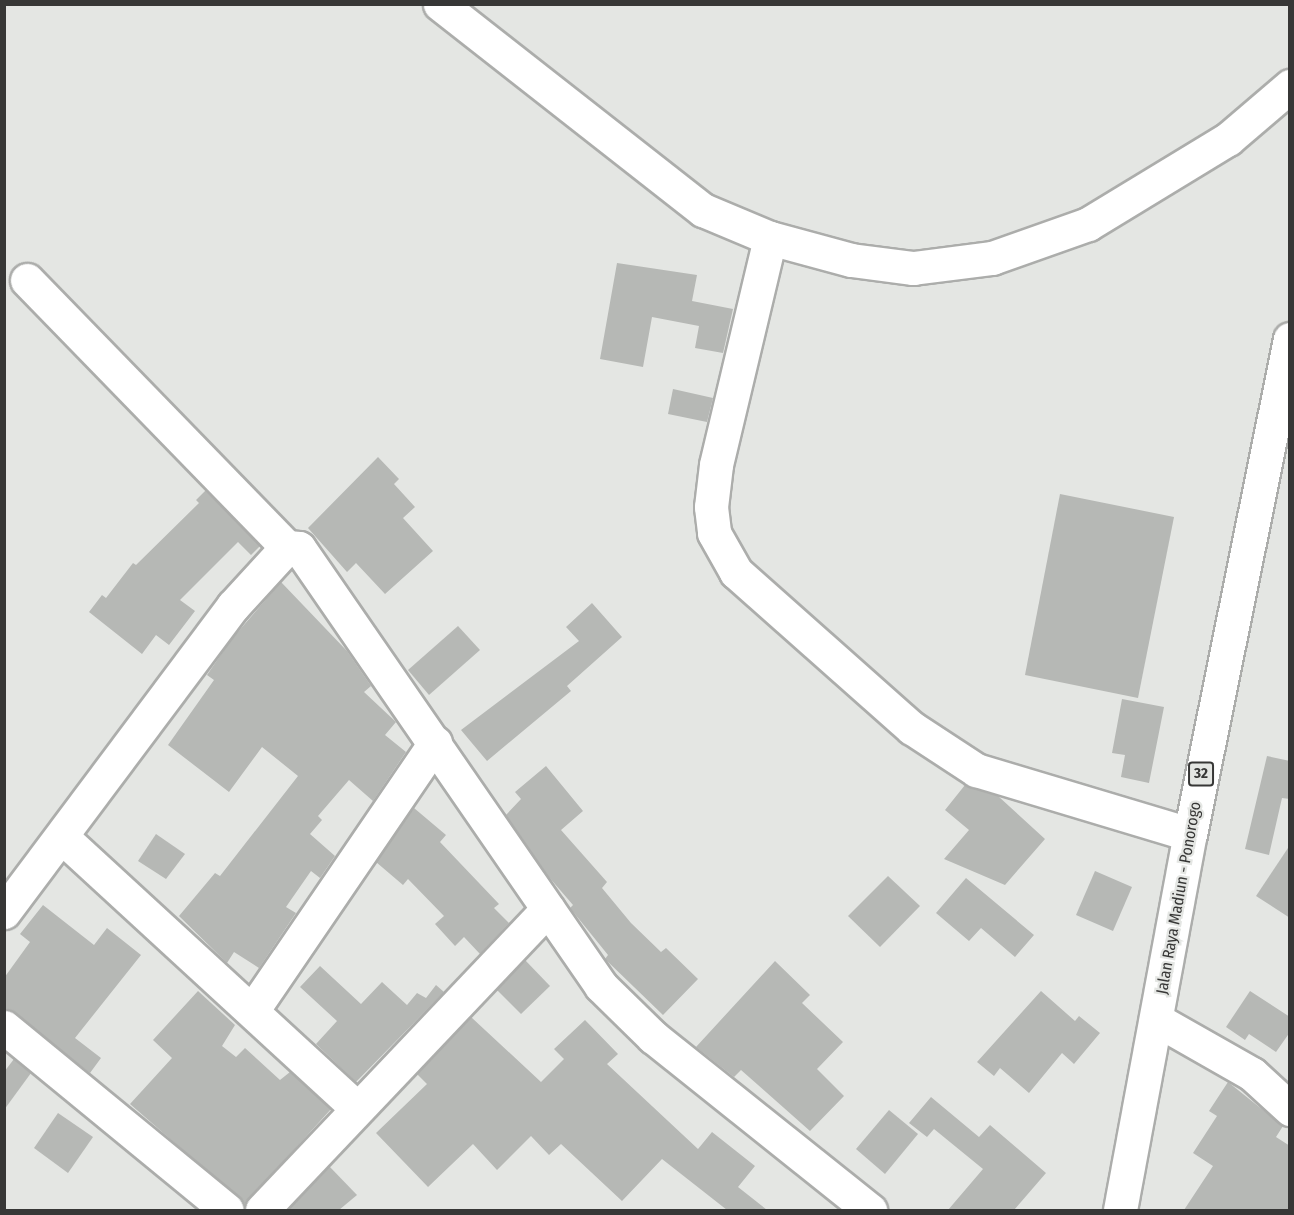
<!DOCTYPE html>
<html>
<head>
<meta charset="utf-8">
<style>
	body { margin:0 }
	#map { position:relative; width:1294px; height:1215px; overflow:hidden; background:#e4e6e3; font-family:"Fira Sans Condensed",sans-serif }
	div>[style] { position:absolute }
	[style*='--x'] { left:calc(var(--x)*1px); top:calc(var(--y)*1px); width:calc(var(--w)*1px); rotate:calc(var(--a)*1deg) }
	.building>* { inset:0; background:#b6b8b5 }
	.roads { filter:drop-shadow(2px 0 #acadab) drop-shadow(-2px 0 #acadab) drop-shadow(0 2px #acadab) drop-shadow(0 -2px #acadab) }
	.minor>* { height:33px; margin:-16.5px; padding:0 16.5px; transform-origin:16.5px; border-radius:16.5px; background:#fff }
	.highway>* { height:33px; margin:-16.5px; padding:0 16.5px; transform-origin:16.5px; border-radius:16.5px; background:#fff }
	span { translate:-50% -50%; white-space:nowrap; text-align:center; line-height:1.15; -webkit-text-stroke:4.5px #e4e6e3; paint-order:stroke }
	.shield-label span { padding:2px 4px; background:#e4e6e3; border:2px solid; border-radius:4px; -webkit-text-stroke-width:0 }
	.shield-label { font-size:15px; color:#373736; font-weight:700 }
	.street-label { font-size:16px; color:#373736 }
	.frame { position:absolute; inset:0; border:6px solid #373736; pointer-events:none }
</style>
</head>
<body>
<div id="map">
	<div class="building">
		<i style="clip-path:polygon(617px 263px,697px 275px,692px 301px,733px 309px,723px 353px,695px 348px,699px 326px,652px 317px,643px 367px,600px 359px)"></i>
		<i style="clip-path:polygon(673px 389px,713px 398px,707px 422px,668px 414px)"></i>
		<i style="clip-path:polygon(378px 457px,399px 479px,394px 484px,415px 507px,403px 518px,433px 551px,385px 594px,356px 563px,347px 572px,308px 528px)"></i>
		<i style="clip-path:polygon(206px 490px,260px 546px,251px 555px,238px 542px,180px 600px,195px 611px,169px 645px,156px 635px,142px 654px,89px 612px,102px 595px,106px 598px,133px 563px,136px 565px,199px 503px,196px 500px)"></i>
		<i style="clip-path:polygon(1060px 494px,1174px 517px,1138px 698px,1025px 675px)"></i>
		<i style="clip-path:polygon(281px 582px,347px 651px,371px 686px,364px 692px,396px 722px,385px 735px,406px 752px,373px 801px,349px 780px,318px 816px,322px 820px,310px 834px,335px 856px,320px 878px,311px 871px,286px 907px,296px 913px,259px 968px,234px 952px,227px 963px,179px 916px,215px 873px,220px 876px,298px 776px,262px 747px,229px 792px,168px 745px,214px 680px,207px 675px,231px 640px)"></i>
		<i style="clip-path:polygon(592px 603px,622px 637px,567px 686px,571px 691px,487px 761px,461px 730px,579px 641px,566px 627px)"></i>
		<i style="clip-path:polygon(458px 626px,480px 650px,429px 695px,408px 670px)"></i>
		<i style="clip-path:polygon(1122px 699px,1164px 707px,1149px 783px,1121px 777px,1125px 755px,1112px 753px)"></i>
		<i style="clip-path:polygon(1267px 756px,1290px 761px,1290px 799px,1282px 798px,1269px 855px,1245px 849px)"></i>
		<i style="clip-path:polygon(546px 766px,583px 811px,561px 830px,607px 882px,602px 888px,631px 923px,661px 952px,666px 948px,698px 979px,663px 1015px,605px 959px,608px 955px,570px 908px,573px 905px,548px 876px,506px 815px,521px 799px,515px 792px)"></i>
		<i style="clip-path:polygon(965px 785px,998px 796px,1045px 839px,1005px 885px,944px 859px,969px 830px,945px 810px)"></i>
		<i style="clip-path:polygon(414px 808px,446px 835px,440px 842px,499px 904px,494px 908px,509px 923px,480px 954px,464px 937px,455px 946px,435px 924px,444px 916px,408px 879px,403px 885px,376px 862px)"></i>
		<i style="clip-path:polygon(156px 834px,185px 854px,166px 879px,138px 861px)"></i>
		<i style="clip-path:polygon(1290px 845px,1290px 918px,1256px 896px)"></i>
		<i style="clip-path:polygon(1095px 871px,1132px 887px,1113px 931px,1076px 915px)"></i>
		<i style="clip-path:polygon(888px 876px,920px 906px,880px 947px,848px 916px)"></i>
		<i style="clip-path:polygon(966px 878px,1034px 935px,1015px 957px,981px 928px,969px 941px,936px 913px)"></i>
		<i style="clip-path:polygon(43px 905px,94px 945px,107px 928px,141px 955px,75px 1038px,101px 1058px,90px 1073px,4px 1007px,4px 978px,30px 942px,20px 934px)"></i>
		<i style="clip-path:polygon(525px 960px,550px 986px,521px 1014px,497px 990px)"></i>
		<i style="clip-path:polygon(775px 961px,810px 995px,802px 1003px,843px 1042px,817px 1069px,844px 1096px,810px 1131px,741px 1070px,734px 1077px,696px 1047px)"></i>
		<i style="clip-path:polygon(320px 966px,361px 1004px,382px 982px,407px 1005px,417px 993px,426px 998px,436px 985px,444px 992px,356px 1082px,316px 1044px,337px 1021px,300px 987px)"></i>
		<i style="clip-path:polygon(198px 991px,235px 1025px,222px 1046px,236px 1057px,245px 1048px,280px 1080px,290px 1072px,331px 1109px,245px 1204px,130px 1104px,172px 1058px,153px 1040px)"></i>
		<i style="clip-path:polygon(1041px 991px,1075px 1021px,1079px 1016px,1100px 1033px,1074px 1064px,1062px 1053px,1029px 1093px,1000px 1068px,994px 1076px,977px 1062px)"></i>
		<i style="clip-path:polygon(1250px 991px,1290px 1017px,1290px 1032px,1276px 1052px,1249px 1034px,1245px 1040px,1226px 1027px)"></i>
		<i style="clip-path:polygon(471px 1017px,541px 1082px,564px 1059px,554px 1049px,585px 1020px,618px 1054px,607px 1064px,698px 1149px,712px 1132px,755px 1166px,738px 1187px,767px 1210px,727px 1210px,662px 1159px,622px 1201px,561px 1144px,549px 1155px,531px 1136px,497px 1170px,473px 1144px,428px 1187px,376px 1133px,427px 1084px,417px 1074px)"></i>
		<i style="clip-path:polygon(14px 1059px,31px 1073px,4px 1110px,4px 1072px)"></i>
		<i style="clip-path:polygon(1228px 1082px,1283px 1126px,1276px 1137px,1290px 1146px,1290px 1210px,1184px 1210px,1213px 1166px,1193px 1153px,1217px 1116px,1209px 1111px)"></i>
		<i style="clip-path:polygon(931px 1097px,979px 1137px,990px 1125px,1046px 1173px,1014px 1210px,948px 1210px,983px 1169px,934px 1129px,927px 1137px,909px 1123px)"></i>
		<i style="clip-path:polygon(889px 1110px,918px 1134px,885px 1174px,856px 1149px)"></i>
		<i style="clip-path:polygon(58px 1113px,93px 1137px,68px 1173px,34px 1148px)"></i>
		<i style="clip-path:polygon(329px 1166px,357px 1195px,339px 1210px,287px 1210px)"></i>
	</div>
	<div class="roads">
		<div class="minor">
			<i style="--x:440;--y:4;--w:334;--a:38.1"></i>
			<i style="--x:703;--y:210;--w:73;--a:22.7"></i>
			<i style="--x:770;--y:238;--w:84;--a:15.2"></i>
			<i style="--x:851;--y:260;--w:63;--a:7.4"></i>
			<i style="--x:913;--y:268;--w:80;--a:-7.2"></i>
			<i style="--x:992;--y:258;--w:102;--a:-19.5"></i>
			<i style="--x:1088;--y:224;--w:164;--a:-31.3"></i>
			<i style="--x:1228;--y:139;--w:82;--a:-40.5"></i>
			<i style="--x:770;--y:238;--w:233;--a:103.4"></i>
			<i style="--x:716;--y:465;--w:42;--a:96.8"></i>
			<i style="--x:711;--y:507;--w:26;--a:83"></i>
			<i style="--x:714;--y:533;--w:45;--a:60.6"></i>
			<i style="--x:736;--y:572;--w:235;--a:41.6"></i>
			<i style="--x:912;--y:728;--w:77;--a:33.3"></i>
			<i style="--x:976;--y:770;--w:223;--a:16.7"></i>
			<i style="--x:27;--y:280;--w:373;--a:45.8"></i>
			<i style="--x:62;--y:837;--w:401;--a:42.6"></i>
			<i style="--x:4;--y:912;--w:382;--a:-53.2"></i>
			<i style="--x:233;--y:606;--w:80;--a:-47.5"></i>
			<i style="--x:287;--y:547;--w:12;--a:5"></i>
			<i style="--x:299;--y:548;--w:532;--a:55.41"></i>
			<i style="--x:601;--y:986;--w:73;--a:44.4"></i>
			<i style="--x:653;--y:1037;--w:278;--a:38.6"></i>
			<i style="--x:252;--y:1011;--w:325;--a:-55.7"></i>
			<i style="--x:1157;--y:1020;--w:109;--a:29.6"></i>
			<i style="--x:1252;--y:1074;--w:52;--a:42.6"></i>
			<i style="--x:4;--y:1027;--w:288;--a:39.4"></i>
			<i style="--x:262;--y:1210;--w:415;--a:-46.5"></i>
		</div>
		<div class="highway">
			<i style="--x:1120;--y:1210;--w:382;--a:-79.5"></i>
			<i style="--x:1190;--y:834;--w:505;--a:-78.58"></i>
		</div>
	</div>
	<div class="shield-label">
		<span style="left:1201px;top:774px">32</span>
	</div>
	<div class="street-label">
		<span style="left:1179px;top:898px;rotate:-80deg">Jalan Raya Madiun - Ponorogo</span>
	</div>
	<div class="frame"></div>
</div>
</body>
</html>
